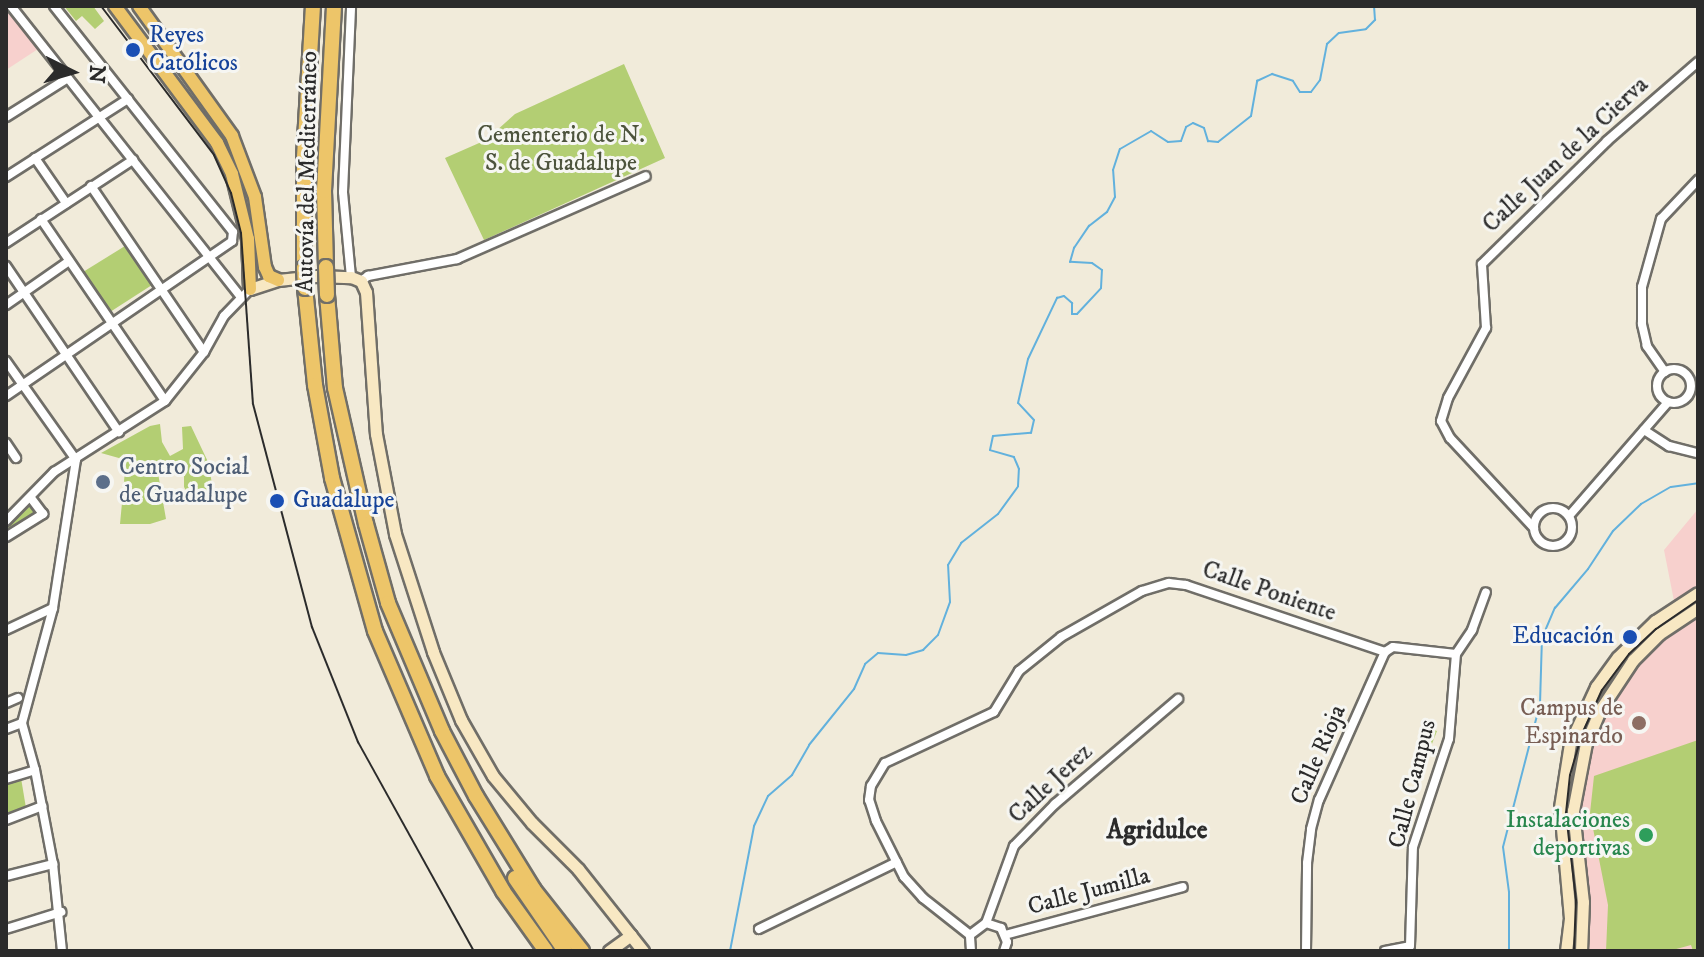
<!DOCTYPE html>
<html>
<head>
<meta charset="utf-8">
<style>
	body { margin:0 }
	#map { position:relative; width:1704px; height:957px; overflow:hidden; background:#f1ebda; font-family:"IM FELL DW Pica",serif }
	div>[style] { position:absolute }
	[style*='--x'] { left:calc(var(--x)*1px); top:calc(var(--y)*1px); width:calc(var(--w)*1px); rotate:calc(var(--a)*1deg) }
	.built>* { inset:0; background:#f7d0cd }
	.green>* { inset:0; background:#b3ce73 }
	.stream>* { height:2px; margin:-1px; padding:0 1px; transform-origin:1px; border-radius:1px; background:#62b1dd }
	.roads { filter:drop-shadow(2px 0 #706e68) drop-shadow(-2px 0 #706e68) drop-shadow(0 2px #706e68) drop-shadow(0 -2px #706e68) }
	.street>* { height:8px; margin:-4px; padding:0 4px; transform-origin:4px; border-radius:4px; background:#fff }
	.street>.ring { margin:-4px; padding:0; box-sizing:content-box; background:none; border:8px solid #fff; border-radius:50% }
	.secondary>* { height:11px; margin:-5.5px; padding:0 5.5px; transform-origin:5.5px; border-radius:5.5px; background:#f8e8c3 }
	.primary>* { height:12px; margin:-6px; padding:0 6px; transform-origin:6px; border-radius:6px; background:#edc569 }
	.highway>* { height:14px; margin:-7px; padding:0 7px; transform-origin:7px; border-radius:7px; background:#edc569 }
	.tram>* { height:2px; margin:-1px; padding:0 1px; transform-origin:1px; border-radius:1px; background:#2b2b2b }
	.bridges { filter:drop-shadow(2px 0 #706e68) drop-shadow(-2px 0 #706e68) drop-shadow(0 2px #706e68) drop-shadow(0 -2px #706e68) }
	.highway-bridge>* { height:14px; margin:-7px; padding:0 7px; transform-origin:7px; border-radius:7px; background:#edc569 }
	.dots>* { width:22px; height:22px; translate:-50% -50%; box-sizing:border-box; border:4px solid #f6f6f2; border-radius:50% }
	span { translate:-50% -50%; white-space:nowrap; text-align:center; line-height:1.15; -webkit-text-stroke:6px #f6f6f2; paint-order:stroke }
	.transit-label { font-size:24px; color:#164399 }
	.left { translate:0 -50%; text-align:left }
	.right { translate:-100% -50%; text-align:right }
	.park-label { font-size:24px; color:#4d543d }
	.street-label { font-size:24px; color:#2b2b2b }
	.service-label { font-size:24px; color:#4e5e75 }
	.education-label { font-size:24px; color:#785e54 }
	.leisure-label { font-size:24px; color:#27864d }
	.neighbourhood-label { font-size:26px; color:#2b2b2b; font-weight:700 }
	.frame { position:absolute; inset:0; border:8px solid #2b2b2b; pointer-events:none }
	.north { position:absolute; left:32px; top:32px; width:80px; height:80px; -webkit-text-stroke:6px #f6f6f2; paint-order:stroke; rotate:95deg; font-size:22px; font-weight:700; line-height:32px; text-align:center; color:#2b2b2b }
	.north::after { content:''; display:block; margin:auto; width:28px; height:36px; background:#2b2b2b; clip-path:polygon(50% 0,100% 100%,50% 72%,0 100%) }
</style>
</head>
<body>
<div id="map">
	<div class="built">
		<i style="clip-path:polygon(6px 9px,38px 49px,6px 70px)"></i>
		<i style="clip-path:polygon(1698px 509px,1698px 951px,1566px 951px,1570px 933px,1560px 837px,1570px 743px,1606px 673px,1675px 606px,1664px 550px)"></i>
	</div>
	<div class="green">
		<i style="clip-path:polygon(64px 6px,93px 6px,104px 21px,95px 29px,82px 16px,76px 21px)"></i>
		<i style="clip-path:polygon(624px 64px,665px 158px,484px 240px,445px 158px,486px 140px,515px 114px)"></i>
		<i style="clip-path:polygon(125px 246px,152px 285px,110px 312px,83px 272px)"></i>
		<i style="clip-path:polygon(160px 424px,162px 442px,170px 456px,183px 449px,182px 427px,191px 426px,209px 464px,213px 492px,193px 503px,184px 487px,184px 468px,173px 460px,158px 473px,166px 519px,150px 524px,120px 524px,126px 460px,101px 453px,150px 426px)"></i>
		<i style="clip-path:polygon(29px 503px,36px 514px,6px 532px,6px 528px)"></i>
		<i style="clip-path:polygon(1426px 728px,1437px 731px,1426px 759px,1415px 755px)"></i>
		<i style="clip-path:polygon(1698px 740px,1698px 951px,1693px 951px,1691px 945px,1669px 951px,1606px 951px,1608px 905px,1590px 813px,1594px 776px)"></i>
		<i style="clip-path:polygon(21px 778px,26px 808px,6px 816px,6px 784px)"></i>
	</div>
	<div class="stream">
		<i style="--x:730;--y:951;--w:127;--a:-79.1"></i>
		<i style="--x:754;--y:826;--w:33;--a:-65"></i>
		<i style="--x:768;--y:796;--w:32;--a:-41"></i>
		<i style="--x:792;--y:775;--w:34;--a:-60"></i>
		<i style="--x:809;--y:745;--w:72;--a:-51.2"></i>
		<i style="--x:854;--y:689;--w:27;--a:-66"></i>
		<i style="--x:865;--y:664;--w:17;--a:-40"></i>
		<i style="--x:878;--y:653;--w:28;--a:4"></i>
		<i style="--x:906;--y:655;--w:18;--a:-16"></i>
		<i style="--x:923;--y:650;--w:21;--a:-45"></i>
		<i style="--x:938;--y:635;--w:35;--a:-70"></i>
		<i style="--x:950;--y:602;--w:37;--a:-93"></i>
		<i style="--x:948;--y:565;--w:26;--a:-59"></i>
		<i style="--x:961;--y:543;--w:47;--a:-38.1"></i>
		<i style="--x:998;--y:514;--w:34;--a:-54"></i>
		<i style="--x:1018;--y:486;--w:17;--a:-87"></i>
		<i style="--x:1019;--y:469;--w:13;--a:-113"></i>
		<i style="--x:1014;--y:457;--w:25;--a:-164"></i>
		<i style="--x:990;--y:450;--w:14;--a:-78"></i>
		<i style="--x:993;--y:436;--w:38;--a:-5"></i>
		<i style="--x:1031;--y:433;--w:13;--a:-77"></i>
		<i style="--x:1034;--y:420;--w:23;--a:-133"></i>
		<i style="--x:1018;--y:403;--w:45;--a:-77.2"></i>
		<i style="--x:1028;--y:359;--w:68;--a:-64.6"></i>
		<i style="--x:1057;--y:298;--w:7;--a:-16"></i>
		<i style="--x:1064;--y:296;--w:11;--a:41"></i>
		<i style="--x:1072;--y:303;--w:11;--a:90"></i>
		<i style="--x:1072;--y:314;--w:5;--a:0"></i>
		<i style="--x:1077;--y:314;--w:35;--a:-47"></i>
		<i style="--x:1101;--y:288;--w:18;--a:-87"></i>
		<i style="--x:1102;--y:270;--w:12;--a:-145"></i>
		<i style="--x:1092;--y:263;--w:22;--a:-177"></i>
		<i style="--x:1070;--y:262;--w:15;--a:-74"></i>
		<i style="--x:1074;--y:248;--w:27;--a:-56"></i>
		<i style="--x:1089;--y:226;--w:23;--a:-38"></i>
		<i style="--x:1107;--y:212;--w:17;--a:-62"></i>
		<i style="--x:1115;--y:197;--w:27;--a:-94"></i>
		<i style="--x:1113;--y:170;--w:22;--a:-72"></i>
		<i style="--x:1120;--y:149;--w:36;--a:-30"></i>
		<i style="--x:1151;--y:131;--w:20;--a:33"></i>
		<i style="--x:1168;--y:142;--w:13;--a:-4"></i>
		<i style="--x:1181;--y:141;--w:15;--a:-70"></i>
		<i style="--x:1186;--y:127;--w:8;--a:-30"></i>
		<i style="--x:1193;--y:123;--w:12;--a:24"></i>
		<i style="--x:1204;--y:128;--w:14;--a:73"></i>
		<i style="--x:1208;--y:141;--w:10;--a:6"></i>
		<i style="--x:1218;--y:142;--w:42;--a:-38.2"></i>
		<i style="--x:1251;--y:116;--w:36;--a:-80"></i>
		<i style="--x:1257;--y:81;--w:17;--a:-25"></i>
		<i style="--x:1272;--y:74;--w:22;--a:18"></i>
		<i style="--x:1293;--y:81;--w:13;--a:58"></i>
		<i style="--x:1300;--y:92;--w:11;--a:0"></i>
		<i style="--x:1311;--y:92;--w:15;--a:-53"></i>
		<i style="--x:1320;--y:80;--w:37;--a:-79"></i>
		<i style="--x:1327;--y:44;--w:16;--a:-43"></i>
		<i style="--x:1339;--y:33;--w:27;--a:-8"></i>
		<i style="--x:1366;--y:29;--w:13;--a:-45"></i>
		<i style="--x:1375;--y:20;--w:14;--a:-94"></i>
		<i style="--x:1509;--y:951;--w:59;--a:-90"></i>
		<i style="--x:1509;--y:892;--w:45;--a:-97.6"></i>
		<i style="--x:1503;--y:847;--w:148;--a:-75.5"></i>
		<i style="--x:1540;--y:704;--w:66;--a:-88.3"></i>
		<i style="--x:1542;--y:638;--w:33;--a:-67"></i>
		<i style="--x:1555;--y:608;--w:51;--a:-49.8"></i>
		<i style="--x:1588;--y:569;--w:45;--a:-56.7"></i>
		<i style="--x:1613;--y:531;--w:39;--a:-44"></i>
		<i style="--x:1641;--y:504;--w:34;--a:-30"></i>
		<i style="--x:1671;--y:487;--w:27;--a:-8"></i>
	</div>
	<div class="roads">
		<div class="street">
			<i style="--x:11;--y:6;--w:370;--a:51.7"></i>
			<i style="--x:6;--y:117;--w:73;--a:-32.2"></i>
			<i style="--x:35;--y:158;--w:55;--a:55.4"></i>
			<i style="--x:6;--y:177;--w:145;--a:-32.6"></i>
			<i style="--x:91;--y:186;--w:201;--a:55.8"></i>
			<i style="--x:41;--y:219;--w:220;--a:55.7"></i>
			<i style="--x:6;--y:243;--w:152;--a:-33.2"></i>
			<i style="--x:6;--y:266;--w:201;--a:55.8"></i>
			<i style="--x:351;--y:277;--w:85;--a:-95.4"></i>
			<i style="--x:343;--y:192;--w:186;--a:-87.5"></i>
			<i style="--x:361;--y:281;--w:9;--a:-36"></i>
			<i style="--x:368;--y:276;--w:91;--a:-10.8"></i>
			<i style="--x:457;--y:259;--w:206;--a:-23.7"></i>
			<i style="--x:6;--y:305;--w:77;--a:-34.9"></i>
			<i style="--x:6;--y:361;--w:121;--a:54.7"></i>
			<i class="ring" style="left:1657px;top:369px;width:26px;height:26px"></i>
			<i style="--x:1665;--y:372;--w:32;--a:-125"></i>
			<i style="--x:1647;--y:346;--w:23;--a:-103"></i>
			<i style="--x:1642;--y:324;--w:37;--a:-90"></i>
			<i style="--x:1642;--y:287;--w:71;--a:-74.4"></i>
			<i style="--x:1661;--y:219;--w:54;--a:-46.5"></i>
			<i style="--x:6;--y:396;--w:274;--a:-34.4"></i>
			<i style="--x:232;--y:241;--w:9;--a:-84"></i>
			<i style="--x:233;--y:232;--w:288;--a:-128.4"></i>
			<i style="--x:1644;--y:430;--w:30;--a:33"></i>
			<i style="--x:1669;--y:446;--w:30;--a:14"></i>
			<i style="--x:6;--y:443;--w:18;--a:56"></i>
			<i class="ring" style="left:1534px;top:508px;width:30px;height:30px"></i>
			<i style="--x:1569;--y:516;--w:151;--a:-49"></i>
			<i style="--x:6;--y:521;--w:69;--a:-45.6"></i>
			<i style="--x:54;--y:472;--w:132;--a:-32.6"></i>
			<i style="--x:165;--y:401;--w:63;--a:-51.5"></i>
			<i style="--x:204;--y:352;--w:41;--a:-60.9"></i>
			<i style="--x:224;--y:316;--w:37;--a:-46"></i>
			<i style="--x:1534;--y:528;--w:123;--a:-133"></i>
			<i style="--x:1450;--y:438;--w:19;--a:-118"></i>
			<i style="--x:1441;--y:421;--w:24;--a:-73"></i>
			<i style="--x:1448;--y:398;--w:80;--a:-61.5"></i>
			<i style="--x:1486;--y:328;--w:64;--a:-93.6"></i>
			<i style="--x:1482;--y:264;--w:175;--a:-44.5"></i>
			<i style="--x:1607;--y:141;--w:121;--a:-41"></i>
			<i style="--x:6;--y:537;--w:44;--a:-31.9"></i>
			<i style="--x:43;--y:514;--w:20;--a:-127"></i>
			<i style="--x:6;--y:630;--w:52;--a:-25.1"></i>
			<i style="--x:6;--y:703;--w:13;--a:-23"></i>
			<i style="--x:6;--y:729;--w:17;--a:-21"></i>
			<i style="--x:6;--y:779;--w:30;--a:-17"></i>
			<i style="--x:6;--y:820;--w:39;--a:-21"></i>
			<i style="--x:6;--y:876;--w:49;--a:-14.3"></i>
			<i style="--x:986;--y:923;--w:82;--a:-70"></i>
			<i style="--x:1014;--y:846;--w:59;--a:-45.7"></i>
			<i style="--x:1055;--y:804;--w:162;--a:-40.5"></i>
			<i style="--x:6;--y:929;--w:58;--a:-17.2"></i>
			<i style="--x:759;--y:929;--w:153;--a:-25.9"></i>
			<i style="--x:970;--y:935;--w:60;--a:-141.8"></i>
			<i style="--x:923;--y:898;--w:28;--a:-132"></i>
			<i style="--x:904;--y:877;--w:63;--a:-116.6"></i>
			<i style="--x:876;--y:821;--w:22;--a:-108"></i>
			<i style="--x:869;--y:800;--w:14;--a:-82"></i>
			<i style="--x:871;--y:786;--w:27;--a:-59"></i>
			<i style="--x:885;--y:763;--w:120;--a:-25.1"></i>
			<i style="--x:994;--y:712;--w:48;--a:-58.6"></i>
			<i style="--x:1019;--y:671;--w:54;--a:-39"></i>
			<i style="--x:1061;--y:637;--w:93;--a:-29.6"></i>
			<i style="--x:1142;--y:591;--w:28;--a:-17"></i>
			<i style="--x:1169;--y:583;--w:17;--a:7"></i>
			<i style="--x:1186;--y:585;--w:210;--a:18.6"></i>
			<i style="--x:1005;--y:935;--w:184;--a:-15.1"></i>
			<i style="--x:62;--y:951;--w:87;--a:-95.9"></i>
			<i style="--x:53;--y:864;--w:96;--a:-100.8"></i>
			<i style="--x:35;--y:770;--w:49;--a:-105.5"></i>
			<i style="--x:22;--y:723;--w:119;--a:-74.9"></i>
			<i style="--x:53;--y:608;--w:150;--a:-81.2"></i>
			<i style="--x:971;--y:951;--w:16;--a:-94"></i>
			<i style="--x:970;--y:935;--w:20;--a:-37"></i>
			<i style="--x:986;--y:923;--w:16;--a:18"></i>
			<i style="--x:1001;--y:928;--w:15;--a:67"></i>
			<i style="--x:1007;--y:942;--w:9;--a:108"></i>
			<i style="--x:1306;--y:951;--w:88;--a:-89.3"></i>
			<i style="--x:1307;--y:863;--w:34;--a:-83"></i>
			<i style="--x:1311;--y:829;--w:30;--a:-75"></i>
			<i style="--x:1319;--y:800;--w:162;--a:-66"></i>
			<i style="--x:1385;--y:652;--w:9;--a:-32"></i>
			<i style="--x:1393;--y:647;--w:63;--a:6.3"></i>
			<i style="--x:1385;--y:951;--w:25;--a:-11"></i>
			<i style="--x:1410;--y:946;--w:99;--a:-88.3"></i>
			<i style="--x:1413;--y:847;--w:114;--a:-71.6"></i>
			<i style="--x:1449;--y:739;--w:85;--a:-85.3"></i>
			<i style="--x:1456;--y:654;--w:29;--a:-56"></i>
			<i style="--x:1472;--y:630;--w:40;--a:-69.8"></i>
		</div>
		<div class="secondary">
			<i style="--x:250;--y:289;--w:29;--a:-18"></i>
			<i style="--x:278;--y:280;--w:37;--a:-6"></i>
			<i style="--x:315;--y:276;--w:36;--a:2"></i>
			<i style="--x:351;--y:277;--w:11;--a:22"></i>
			<i style="--x:361;--y:281;--w:12;--a:66"></i>
			<i style="--x:366;--y:292;--w:142;--a:86"></i>
			<i style="--x:376;--y:434;--w:102;--a:79.2"></i>
			<i style="--x:395;--y:534;--w:124;--a:72.1"></i>
			<i style="--x:433;--y:652;--w:74;--a:67.6"></i>
			<i style="--x:461;--y:720;--w:64;--a:60.3"></i>
			<i style="--x:493;--y:776;--w:61;--a:50.3"></i>
			<i style="--x:532;--y:823;--w:65;--a:45"></i>
			<i style="--x:578;--y:869;--w:105;--a:51.6"></i>
			<i style="--x:609;--y:951;--w:27;--a:-36"></i>
			<i style="--x:1566;--y:951;--w:33;--a:-83"></i>
			<i style="--x:1570;--y:918;--w:111;--a:-95.1"></i>
			<i style="--x:1560;--y:807;--w:65;--a:-81.1"></i>
			<i style="--x:1570;--y:743;--w:62;--a:-65.1"></i>
			<i style="--x:1596;--y:687;--w:37;--a:-54"></i>
			<i style="--x:1618;--y:657;--w:52;--a:-44.2"></i>
			<i style="--x:1655;--y:621;--w:51;--a:-33.1"></i>
			<i style="--x:1581;--y:951;--w:49;--a:-87.7"></i>
			<i style="--x:1583;--y:902;--w:92;--a:-96.3"></i>
			<i style="--x:1573;--y:811;--w:69;--a:-79.2"></i>
			<i style="--x:1586;--y:743;--w:36;--a:-67"></i>
			<i style="--x:1600;--y:710;--w:60;--a:-56.6"></i>
			<i style="--x:1633;--y:660;--w:37;--a:-45"></i>
			<i style="--x:1659;--y:634;--w:47;--a:-33.7"></i>
		</div>
		<div class="primary">
			<i style="--x:115;--y:6;--w:171;--a:53.3"></i>
			<i style="--x:217;--y:143;--w:34;--a:64"></i>
			<i style="--x:232;--y:174;--w:67;--a:76.2"></i>
			<i style="--x:248;--y:239;--w:50;--a:87.7"></i>
			<i style="--x:139;--y:6;--w:160;--a:54.4"></i>
			<i style="--x:232;--y:136;--w:65;--a:69.3"></i>
			<i style="--x:255;--y:197;--w:71;--a:81.9"></i>
			<i style="--x:265;--y:267;--w:10;--a:66"></i>
			<i style="--x:269;--y:276;--w:10;--a:24"></i>
		</div>
		<div class="highway">
			<i style="--x:326;--y:267;--w:76;--a:-91.5"></i>
			<i style="--x:324;--y:191;--w:185;--a:-86.9"></i>
			<i style="--x:304;--y:268;--w:111;--a:-90"></i>
			<i style="--x:304;--y:157;--w:151;--a:-86.6"></i>
			<i style="--x:305;--y:288;--w:98;--a:84.1"></i>
			<i style="--x:315;--y:385;--w:95;--a:79.6"></i>
			<i style="--x:332;--y:478;--w:159;--a:74.3"></i>
			<i style="--x:375;--y:631;--w:158;--a:66.8"></i>
			<i style="--x:437;--y:776;--w:133;--a:60.1"></i>
			<i style="--x:503;--y:891;--w:74;--a:54.4"></i>
			<i style="--x:327;--y:295;--w:93;--a:85.1"></i>
			<i style="--x:335;--y:388;--w:139;--a:77.2"></i>
			<i style="--x:366;--y:524;--w:82;--a:74.4"></i>
			<i style="--x:388;--y:603;--w:139;--a:67.1"></i>
			<i style="--x:442;--y:731;--w:73;--a:62.4"></i>
			<i style="--x:476;--y:796;--w:110;--a:58.3"></i>
			<i style="--x:534;--y:890;--w:78;--a:51.8"></i>
			<i style="--x:515;--y:878;--w:88;--a:55.6"></i>
		</div>
	</div>
	<div class="tram">
		<i style="--x:101;--y:6;--w:187;--a:52.8"></i>
		<i style="--x:214;--y:155;--w:42;--a:65.9"></i>
		<i style="--x:231;--y:193;--w:41;--a:76"></i>
		<i style="--x:241;--y:233;--w:171;--a:86"></i>
		<i style="--x:253;--y:404;--w:231;--a:75.2"></i>
		<i style="--x:312;--y:627;--w:124;--a:68.2"></i>
		<i style="--x:358;--y:742;--w:239;--a:61"></i>
		<i style="--x:1574;--y:951;--w:51;--a:-87.8"></i>
		<i style="--x:1576;--y:900;--w:88;--a:-96.6"></i>
		<i style="--x:1566;--y:813;--w:38;--a:-84"></i>
		<i style="--x:1570;--y:775;--w:43;--a:-73.7"></i>
		<i style="--x:1582;--y:734;--w:48;--a:-65.6"></i>
		<i style="--x:1602;--y:690;--w:45;--a:-53.1"></i>
		<i style="--x:1629;--y:654;--w:37;--a:-43"></i>
		<i style="--x:1656;--y:629;--w:51;--a:-34.6"></i>
	</div>
	<div class="bridges">
		<div class="highway-bridge">
			<i style="--x:326;--y:267;--w:28;--a:88"></i>
			<i style="--x:304;--y:268;--w:20;--a:87"></i>
		</div>
	</div>
	<div class="dots">
		<i style="left:133px;top:50px;background:#1a4fb4"></i>
		<i style="left:103px;top:482px;background:#5c6f8a"></i>
		<i style="left:277px;top:501px;background:#1a4fb4"></i>
		<i style="left:1630px;top:637px;background:#1a4fb4"></i>
		<i style="left:1639px;top:723px;background:#8d6e63"></i>
		<i style="left:1646px;top:835px;background:#2e9e5b"></i>
	</div>
	<div class="transit-label">
		<span class="left" style="left:149px;top:50px">Reyes<br>Católicos</span>
		<span class="left" style="left:293px;top:501px">Guadalupe</span>
		<span class="right" style="left:1614px;top:637px">Educación</span>
	</div>
	<div class="park-label">
		<span style="left:561px;top:150px">Cementerio de N.<br>S. de Guadalupe</span>
	</div>
	<div class="street-label">
		<span style="left:1566px;top:155px;rotate:-43deg">Calle Juan de la Cierva</span>
		<span style="left:308px;top:172px;rotate:-89deg">Autovía del Mediterráneo</span>
		<span style="left:1269px;top:592px;rotate:19deg">Calle Poniente</span>
		<span style="left:1319px;top:755px;rotate:-67deg">Calle Rioja</span>
		<span style="left:1051px;top:784px;rotate:-43deg">Calle Jerez</span>
		<span style="left:1413px;top:784px;rotate:-76deg">Calle Campus</span>
		<span style="left:1089px;top:892px;rotate:-15deg">Calle Jumilla</span>
	</div>
	<div class="service-label">
		<span class="left" style="left:119px;top:482px">Centro Social<br>de Guadalupe</span>
	</div>
	<div class="education-label">
		<span class="right" style="left:1623px;top:723px">Campus de<br>Espinardo</span>
	</div>
	<div class="leisure-label">
		<span class="right" style="left:1630px;top:835px">Instalaciones<br>deportivas</span>
	</div>
	<div class="neighbourhood-label">
		<span style="left:1157px;top:831px">Agridulce</span>
	</div>
	<div class="frame"></div>
	<div class="north">N</div>
</div>
</body>
</html>
